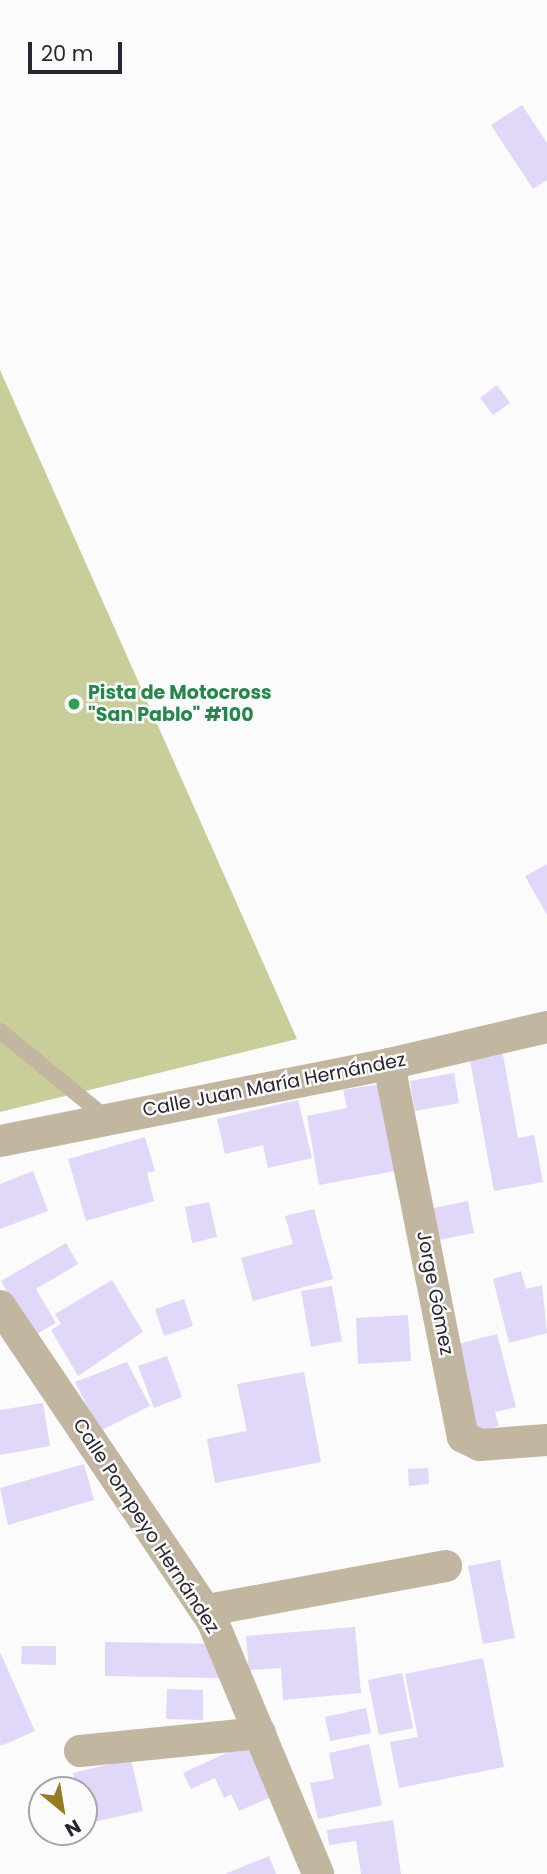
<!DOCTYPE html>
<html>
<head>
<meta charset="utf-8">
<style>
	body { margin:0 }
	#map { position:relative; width:547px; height:1874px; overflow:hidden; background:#fafbfa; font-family:Poppins,sans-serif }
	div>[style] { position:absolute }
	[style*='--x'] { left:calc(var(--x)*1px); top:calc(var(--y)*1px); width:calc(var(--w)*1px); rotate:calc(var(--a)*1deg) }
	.green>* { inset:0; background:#c9cd9a }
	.building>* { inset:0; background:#e1d7f8 }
	.service>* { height:16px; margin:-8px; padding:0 8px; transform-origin:8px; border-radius:8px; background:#c2b6a0 }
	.minor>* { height:32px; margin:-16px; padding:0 16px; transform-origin:16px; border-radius:16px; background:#c2b6a0 }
	.dots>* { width:19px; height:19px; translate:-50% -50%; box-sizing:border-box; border:4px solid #fafbfa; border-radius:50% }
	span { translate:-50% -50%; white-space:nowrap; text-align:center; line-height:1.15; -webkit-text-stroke:5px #fafbfa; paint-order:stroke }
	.leisure-label { font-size:19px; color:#27864d; font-weight:700 }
	.left { translate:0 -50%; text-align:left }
	.street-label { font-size:19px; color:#292531 }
	.north { position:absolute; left:28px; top:1776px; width:70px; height:70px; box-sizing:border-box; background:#fafbfa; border:2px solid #a6a5aa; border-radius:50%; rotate:150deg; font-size:19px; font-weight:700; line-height:28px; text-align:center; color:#292531 }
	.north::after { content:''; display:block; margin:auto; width:24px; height:32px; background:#967d24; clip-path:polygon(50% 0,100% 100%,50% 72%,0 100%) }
	.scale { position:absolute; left:28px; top:42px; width:94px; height:32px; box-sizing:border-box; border:4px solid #292531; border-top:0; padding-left:9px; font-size:21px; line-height:24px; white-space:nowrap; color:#292531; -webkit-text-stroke:5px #fafbfa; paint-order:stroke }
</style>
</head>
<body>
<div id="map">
	<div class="green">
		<i style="clip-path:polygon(0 370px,297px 1039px,0 1112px)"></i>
	</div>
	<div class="building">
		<i style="clip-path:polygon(522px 105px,547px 143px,547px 180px,533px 189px,491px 125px)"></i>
		<i style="clip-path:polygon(497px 385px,510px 403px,493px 415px,480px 398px)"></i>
		<i style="clip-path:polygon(547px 864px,547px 915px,525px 876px)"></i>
		<i style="clip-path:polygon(502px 1049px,518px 1138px,534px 1135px,543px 1182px,494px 1191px,469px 1055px)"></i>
		<i style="clip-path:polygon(454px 1073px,459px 1103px,415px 1111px,410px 1081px)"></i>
		<i style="clip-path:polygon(380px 1084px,395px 1171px,319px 1185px,307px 1116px,347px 1108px,343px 1090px)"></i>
		<i style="clip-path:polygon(298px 1100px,312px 1158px,268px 1168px,263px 1145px,225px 1154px,217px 1119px)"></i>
		<i style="clip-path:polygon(145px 1137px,155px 1171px,147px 1173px,154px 1201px,86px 1221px,68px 1159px)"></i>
		<i style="clip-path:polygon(33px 1171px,48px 1211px,0 1229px,0 1184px)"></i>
		<i style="clip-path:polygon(468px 1201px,474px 1233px,434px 1241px,428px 1209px)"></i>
		<i style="clip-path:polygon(209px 1202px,217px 1237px,192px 1243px,185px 1207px)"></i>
		<i style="clip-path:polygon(314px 1209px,333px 1279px,253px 1301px,241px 1258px,293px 1244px,285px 1216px)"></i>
		<i style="clip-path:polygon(66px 1243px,78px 1264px,36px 1289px,56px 1323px,33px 1336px,1px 1281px)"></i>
		<i style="clip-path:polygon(521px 1271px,526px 1289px,542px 1285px,547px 1333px,509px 1343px,493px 1279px)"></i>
		<i style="clip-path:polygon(112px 1280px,143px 1332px,78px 1376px,51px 1330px,61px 1324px,55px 1314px)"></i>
		<i style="clip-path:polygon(332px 1286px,342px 1341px,311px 1347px,301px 1291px)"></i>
		<i style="clip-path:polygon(184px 1299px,193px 1326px,164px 1336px,155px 1309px)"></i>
		<i style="clip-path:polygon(408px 1315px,411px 1361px,358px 1364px,356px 1318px)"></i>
		<i style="clip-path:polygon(497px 1334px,516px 1407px,495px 1412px,499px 1426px,471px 1433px,450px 1346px)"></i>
		<i style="clip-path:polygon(167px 1356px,182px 1397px,154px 1408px,138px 1366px)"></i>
		<i style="clip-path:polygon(127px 1362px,150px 1406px,100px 1431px,75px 1382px)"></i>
		<i style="clip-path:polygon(304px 1372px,321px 1462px,215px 1483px,207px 1439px,247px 1431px,237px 1384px)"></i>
		<i style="clip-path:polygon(43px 1403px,50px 1446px,0 1455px,0 1410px)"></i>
		<i style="clip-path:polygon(84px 1464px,94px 1500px,8px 1525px,0 1488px)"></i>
		<i style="clip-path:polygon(428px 1468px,429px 1484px,409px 1486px,408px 1469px)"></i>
		<i style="clip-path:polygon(500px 1560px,515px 1638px,483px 1644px,468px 1566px)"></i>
		<i style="clip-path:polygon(355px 1627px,361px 1693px,283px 1700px,281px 1668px,249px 1670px,246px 1636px)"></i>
		<i style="clip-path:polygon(105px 1642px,220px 1644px,219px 1678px,105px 1676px)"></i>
		<i style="clip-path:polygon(22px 1646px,56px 1646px,56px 1665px,21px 1664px)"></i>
		<i style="clip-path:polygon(0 1652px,35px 1731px,1px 1746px,0 1743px)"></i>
		<i style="clip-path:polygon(483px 1658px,504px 1767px,399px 1788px,390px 1742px,418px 1737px,405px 1674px)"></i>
		<i style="clip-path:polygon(402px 1673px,413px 1728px,379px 1735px,368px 1680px)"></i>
		<i style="clip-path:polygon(167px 1689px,203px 1690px,203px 1720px,166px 1719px)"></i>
		<i style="clip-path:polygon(366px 1708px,371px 1733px,330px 1741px,325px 1717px)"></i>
		<i style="clip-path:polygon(246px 1744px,271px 1797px,239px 1811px,231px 1794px,224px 1798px,215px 1778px,191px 1789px,183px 1773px)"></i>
		<i style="clip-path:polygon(369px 1744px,382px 1805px,318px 1819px,310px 1783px,334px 1779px,329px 1753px)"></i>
		<i style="clip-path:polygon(131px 1759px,143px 1811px,84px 1824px,84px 1790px,77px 1790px,73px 1773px)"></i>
		<i style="clip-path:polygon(393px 1820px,401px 1874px,361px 1874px,356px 1841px,329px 1845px,327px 1830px)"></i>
		<i style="clip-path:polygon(269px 1856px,276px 1874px,225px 1874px)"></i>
	</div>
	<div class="service">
		<i style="--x:0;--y:1031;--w:136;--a:39.3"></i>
	</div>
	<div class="minor">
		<i style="--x:389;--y:1064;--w:380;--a:78.8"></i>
		<i style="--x:463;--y:1437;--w:19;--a:25"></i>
		<i style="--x:480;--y:1445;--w:67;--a:-4.3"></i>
		<i style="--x:0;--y:1141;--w:397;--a:-11.2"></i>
		<i style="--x:389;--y:1064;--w:162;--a:-13.2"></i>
		<i style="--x:0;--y:1306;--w:379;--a:56"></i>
		<i style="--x:212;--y:1620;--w:275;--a:67.3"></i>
		<i style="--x:212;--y:1620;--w:14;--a:-60"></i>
		<i style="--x:219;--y:1608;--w:231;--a:-10.5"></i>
		<i style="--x:80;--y:1751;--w:181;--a:-5.7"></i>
	</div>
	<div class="dots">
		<i style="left:74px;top:704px;background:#2e9e5b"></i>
	</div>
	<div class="leisure-label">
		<span class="left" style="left:88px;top:704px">Pista de Motocross<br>"San Pablo" #100</span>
	</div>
	<div class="street-label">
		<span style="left:274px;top:1085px;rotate:-11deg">Calle Juan María Hernández</span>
		<span style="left:435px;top:1293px;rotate:79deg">Jorge Gómez</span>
		<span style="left:146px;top:1526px;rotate:57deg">Calle Pompeyo Hernández</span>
	</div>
	<div class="north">N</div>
	<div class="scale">20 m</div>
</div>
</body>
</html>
